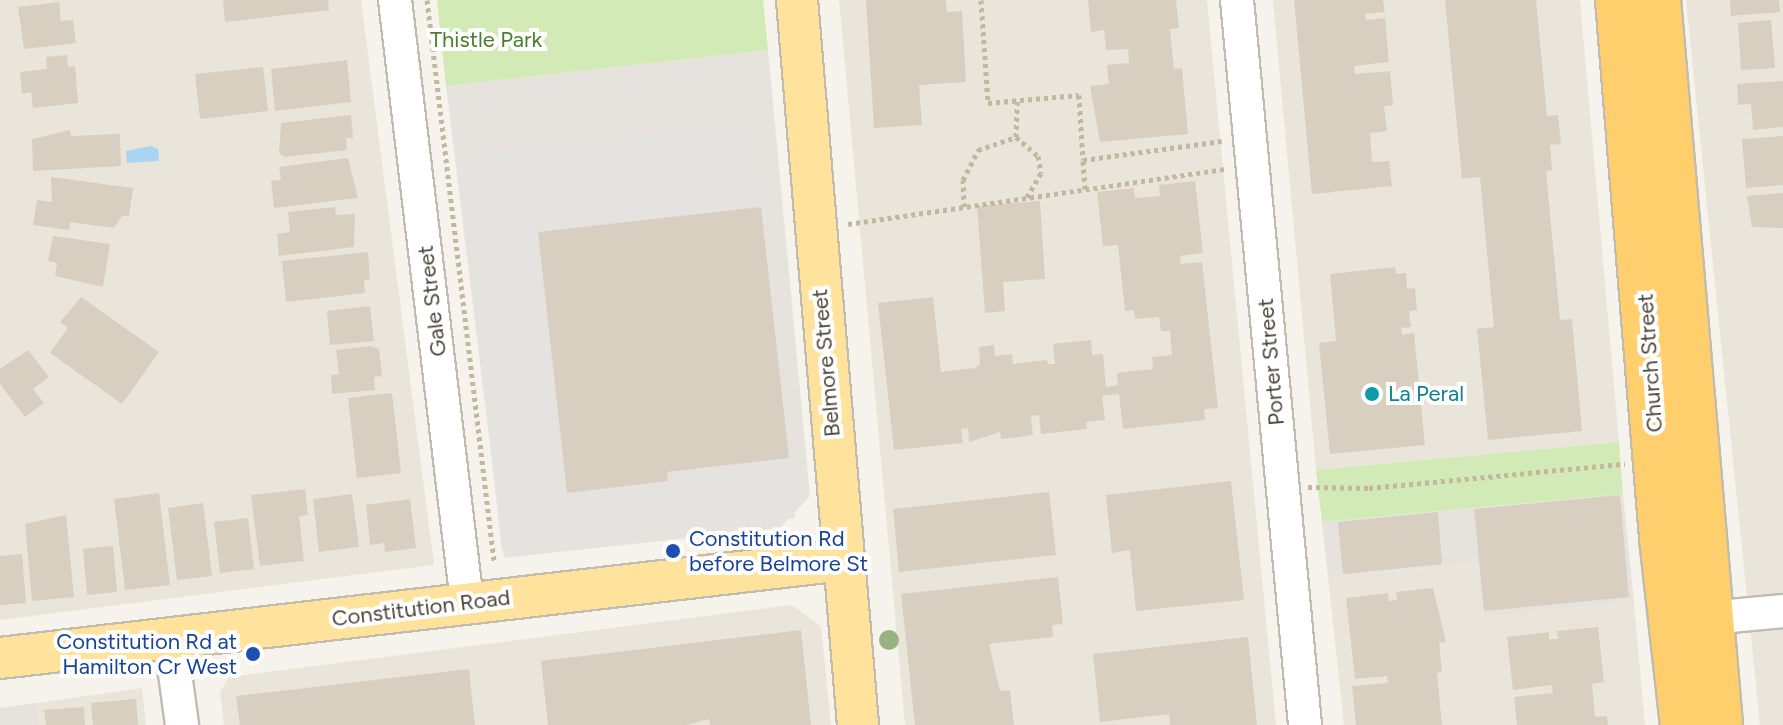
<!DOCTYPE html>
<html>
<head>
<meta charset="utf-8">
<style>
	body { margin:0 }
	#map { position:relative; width:1783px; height:725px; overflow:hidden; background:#f6f3ec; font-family:Figtree,sans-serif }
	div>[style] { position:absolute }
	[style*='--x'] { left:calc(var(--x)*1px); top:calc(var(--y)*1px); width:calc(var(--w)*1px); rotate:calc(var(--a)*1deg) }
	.residential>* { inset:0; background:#eae5da }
	.industrial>* { inset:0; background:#e6e2dd }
	.green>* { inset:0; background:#d2eab5 }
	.parking>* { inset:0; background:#e5e3e0 }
	.water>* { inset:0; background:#a9d4f2 }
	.building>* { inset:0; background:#d8cfc1 }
	.path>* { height:5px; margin-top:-2.5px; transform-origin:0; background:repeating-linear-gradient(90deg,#c4b79f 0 4px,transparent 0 8px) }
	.roads { filter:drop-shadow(2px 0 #c2bbae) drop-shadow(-2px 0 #c2bbae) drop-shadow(0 2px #c2bbae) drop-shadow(0 -2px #c2bbae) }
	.minor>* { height:32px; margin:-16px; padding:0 16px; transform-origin:16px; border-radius:16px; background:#fff }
	.major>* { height:40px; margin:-20px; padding:0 20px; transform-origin:20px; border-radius:20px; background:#ffe39c }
	.highway>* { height:44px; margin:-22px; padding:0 22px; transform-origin:22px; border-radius:22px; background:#ffcf6e }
	.trees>* { width:20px; height:20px; margin:-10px; border-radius:50%; background:#97b381 }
	.dots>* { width:22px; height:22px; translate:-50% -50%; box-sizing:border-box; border:4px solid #fff; border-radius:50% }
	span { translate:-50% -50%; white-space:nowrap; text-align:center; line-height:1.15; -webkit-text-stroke:8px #fff; paint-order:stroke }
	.park-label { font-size:22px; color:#4a7f2a }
	.street-label { font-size:22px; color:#4b4439 }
	.culture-label { font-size:22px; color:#0d838f }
	.left { translate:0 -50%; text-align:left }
	.transit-label { font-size:22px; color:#164399 }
	.right { translate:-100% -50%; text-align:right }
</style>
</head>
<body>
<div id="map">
	<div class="residential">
		<i style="clip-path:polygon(0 0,361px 0,434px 565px,0 620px)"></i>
		<i style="clip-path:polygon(839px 0,1207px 0,1276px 725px,905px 725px)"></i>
		<i style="clip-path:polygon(1273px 0,1580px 0,1619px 442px,1316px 470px)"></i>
		<i style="clip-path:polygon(1686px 0,1783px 0,1783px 725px,1760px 725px)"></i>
		<i style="clip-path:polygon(1479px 563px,1484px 617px,1634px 602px,1645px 725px,1344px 725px,1328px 577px)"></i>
		<i style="clip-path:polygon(792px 605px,821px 626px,831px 725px,224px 725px,220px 692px,229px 677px)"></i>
		<i style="clip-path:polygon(142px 688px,146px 725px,39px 725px,37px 703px)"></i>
	</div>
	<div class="industrial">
		<i style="clip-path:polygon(768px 50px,810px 496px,780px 528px,504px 558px,446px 86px)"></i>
		<i style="clip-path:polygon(1623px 494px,1634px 602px,1484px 617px,1478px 563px,1328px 577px,1322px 522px)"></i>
		<i style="clip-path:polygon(37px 703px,39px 725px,0 725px,0 708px)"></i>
	</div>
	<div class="green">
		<i style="clip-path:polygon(437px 0,763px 0,768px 50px,446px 86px)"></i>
		<i style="clip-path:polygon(1619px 442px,1623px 494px,1322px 522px,1316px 470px)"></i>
	</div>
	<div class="parking">
		<i style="clip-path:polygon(752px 123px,761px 207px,538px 233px,567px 493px,667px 481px,667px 472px,789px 458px,795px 518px,502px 551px,458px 156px)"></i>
	</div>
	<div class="water">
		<i style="clip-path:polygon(151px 146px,158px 149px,159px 161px,127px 163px,126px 151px)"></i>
	</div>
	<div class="building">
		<i style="clip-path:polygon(223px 0,328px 0,329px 10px,225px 22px)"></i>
		<i style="clip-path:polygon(866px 0,946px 0,947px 12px,962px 11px,966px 82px,919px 85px,922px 125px,874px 128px)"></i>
		<i style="clip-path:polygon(1088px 0,1176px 0,1179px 28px,1170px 29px,1174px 69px,1182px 68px,1188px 134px,1100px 142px,1090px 86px,1109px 84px,1107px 65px,1129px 63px,1128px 49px,1106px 50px,1104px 30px,1091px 32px)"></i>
		<i style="clip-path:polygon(1294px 0,1383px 0,1385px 12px,1365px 14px,1366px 20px,1385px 18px,1389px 62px,1354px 66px,1355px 74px,1390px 71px,1393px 105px,1384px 106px,1387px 131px,1370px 133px,1372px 162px,1389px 161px,1392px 186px,1312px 194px)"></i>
		<i style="clip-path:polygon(1445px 0,1536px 0,1547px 116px,1558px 115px,1561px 144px,1550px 145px,1552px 170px,1546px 171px,1560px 320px,1572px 319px,1582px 431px,1488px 440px,1477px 329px,1494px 327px,1480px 177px,1462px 179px)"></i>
		<i style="clip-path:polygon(1730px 0,1779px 0,1780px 12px,1731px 16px)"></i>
		<i style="clip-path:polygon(59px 2px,61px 21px,73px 20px,76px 43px,24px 49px,18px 7px)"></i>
		<i style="clip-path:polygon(1771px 20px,1775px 68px,1741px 70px,1738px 23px)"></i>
		<i style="clip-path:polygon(67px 55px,68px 67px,75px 66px,78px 103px,33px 108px,31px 92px,22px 94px,20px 72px,47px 69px,46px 57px)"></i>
		<i style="clip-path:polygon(347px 60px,351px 102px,275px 111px,271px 69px)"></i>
		<i style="clip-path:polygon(263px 67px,268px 111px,200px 119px,195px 74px)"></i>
		<i style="clip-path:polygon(1783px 81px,1783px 127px,1753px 130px,1751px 104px,1738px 105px,1737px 84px)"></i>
		<i style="clip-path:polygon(351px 115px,353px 138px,346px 138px,347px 150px,285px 157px,279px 153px,281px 123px)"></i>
		<i style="clip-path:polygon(70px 130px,71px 136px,120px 134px,121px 166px,33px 171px,32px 139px)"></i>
		<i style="clip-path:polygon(1783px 136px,1783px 185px,1746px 188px,1742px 139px)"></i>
		<i style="clip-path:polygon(348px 158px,358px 198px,274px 208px,271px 181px,281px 180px,279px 167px)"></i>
		<i style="clip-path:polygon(51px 177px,133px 188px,129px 216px,122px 216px,114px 228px,70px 222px,69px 230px,33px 225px,37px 200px,52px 202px)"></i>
		<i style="clip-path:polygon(1195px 181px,1203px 253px,1180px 256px,1181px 264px,1202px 262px,1218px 408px,1204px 409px,1205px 420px,1123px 429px,1119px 394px,1102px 396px,1105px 420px,1086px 422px,1087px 429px,1041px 434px,1039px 415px,1031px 416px,1033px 435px,1001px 439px,1000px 432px,969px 442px,968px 428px,961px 429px,963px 443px,894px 450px,878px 303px,933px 297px,941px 372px,975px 368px,980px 364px,979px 347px,994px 345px,995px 356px,1012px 354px,1013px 364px,1047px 360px,1048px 364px,1055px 364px,1053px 344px,1091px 340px,1092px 355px,1103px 354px,1106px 387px,1118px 385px,1117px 373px,1153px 369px,1152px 357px,1172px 355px,1170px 331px,1161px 331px,1159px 317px,1135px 319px,1134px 310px,1125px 311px,1118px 245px,1103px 246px,1097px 192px,1134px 188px,1135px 198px,1160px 196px,1159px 185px)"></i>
		<i style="clip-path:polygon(1783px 193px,1783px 228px,1752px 227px,1747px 196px)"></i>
		<i style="clip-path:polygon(1040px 201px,1045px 279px,1003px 282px,1005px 311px,985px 313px,977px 206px)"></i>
		<i style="clip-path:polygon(335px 207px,336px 215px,355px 214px,354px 247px,279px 256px,277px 234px,290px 232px,288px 212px)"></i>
		<i style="clip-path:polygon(761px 207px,789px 458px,667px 472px,668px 481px,567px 493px,538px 232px)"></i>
		<i style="clip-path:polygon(53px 236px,110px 244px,103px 287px,55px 276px,57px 263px,48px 261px)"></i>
		<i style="clip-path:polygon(368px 252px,370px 279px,364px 280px,365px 293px,286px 302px,282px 261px)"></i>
		<i style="clip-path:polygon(1395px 267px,1396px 274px,1406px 273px,1407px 289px,1415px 288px,1417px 310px,1409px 311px,1411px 327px,1401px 328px,1402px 335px,1414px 333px,1425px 445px,1330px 454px,1319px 343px,1336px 341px,1330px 274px)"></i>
		<i style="clip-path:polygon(81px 297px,159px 352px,122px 404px,50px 353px,68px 328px,60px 322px)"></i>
		<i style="clip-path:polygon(370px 306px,374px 341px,330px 345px,327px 311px)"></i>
		<i style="clip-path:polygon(371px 346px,379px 349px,382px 376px,374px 377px,375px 390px,332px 394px,331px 375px,339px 374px,336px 350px)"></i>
		<i style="clip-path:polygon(28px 350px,49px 377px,33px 389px,44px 403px,25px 417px,0 384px,0 369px)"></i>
		<i style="clip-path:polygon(392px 393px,401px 473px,357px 478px,348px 398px)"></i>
		<i style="clip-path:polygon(1231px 481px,1244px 600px,1136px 611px,1130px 550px,1112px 553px,1106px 495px)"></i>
		<i style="clip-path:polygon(305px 489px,308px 515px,299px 516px,304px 561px,260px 566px,251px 495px)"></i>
		<i style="clip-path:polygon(1049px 492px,1056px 555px,899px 572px,893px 509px)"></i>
		<i style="clip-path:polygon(159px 493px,170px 585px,125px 590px,114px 499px)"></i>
		<i style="clip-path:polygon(352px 494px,359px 547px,319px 552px,313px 499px)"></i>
		<i style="clip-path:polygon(1620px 495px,1629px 597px,1484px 611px,1474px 509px)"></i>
		<i style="clip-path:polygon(410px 499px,416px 548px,385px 552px,384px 543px,370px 545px,366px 505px)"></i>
		<i style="clip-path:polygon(203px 503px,212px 576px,177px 580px,168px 508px)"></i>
		<i style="clip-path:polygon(1438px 512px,1442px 564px,1343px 574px,1338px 522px)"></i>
		<i style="clip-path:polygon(66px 515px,74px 597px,32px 601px,25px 524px)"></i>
		<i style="clip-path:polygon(248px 518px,254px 569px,220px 573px,214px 522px)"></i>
		<i style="clip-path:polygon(113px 546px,117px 592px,87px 595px,83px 549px)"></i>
		<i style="clip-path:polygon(22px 554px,26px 603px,0 605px,0 556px)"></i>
		<i style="clip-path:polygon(1058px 577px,1063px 624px,1052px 625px,1053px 637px,989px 644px,1000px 691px,1010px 690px,1014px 725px,915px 725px,901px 594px)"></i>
		<i style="clip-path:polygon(1433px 588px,1446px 642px,1439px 643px,1442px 672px,1437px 673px,1442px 725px,1356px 725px,1352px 686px,1388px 683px,1387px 676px,1355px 679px,1346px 598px,1388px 593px,1389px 601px,1397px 600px,1396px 592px)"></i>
		<i style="clip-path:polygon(1598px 627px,1604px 682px,1592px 684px,1595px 717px,1607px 716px,1608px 725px,1517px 725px,1514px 697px,1553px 693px,1552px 685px,1513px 690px,1507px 637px,1549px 632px,1549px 639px,1558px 639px,1557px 631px)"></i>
		<i style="clip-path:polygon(801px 630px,811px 725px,710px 725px,709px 719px,687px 725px,548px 725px,541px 661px)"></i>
		<i style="clip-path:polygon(1248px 637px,1257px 725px,1170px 725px,1169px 714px,1100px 722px,1093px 654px)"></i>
		<i style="clip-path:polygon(469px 669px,475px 725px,240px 725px,236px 696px)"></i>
		<i style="clip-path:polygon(136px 699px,138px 725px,93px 725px,91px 703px)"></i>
		<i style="clip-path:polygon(84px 707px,85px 725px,46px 725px,44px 710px)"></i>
	</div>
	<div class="path">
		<i style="--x:427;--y:0;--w:565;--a:83.19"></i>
		<i style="--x:981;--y:0;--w:103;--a:86.1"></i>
		<i style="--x:988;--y:103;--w:91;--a:-5"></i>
		<i style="--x:1079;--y:95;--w:65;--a:86.5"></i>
		<i style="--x:1016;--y:137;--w:36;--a:-88"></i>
		<i style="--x:1085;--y:189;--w:29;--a:-94"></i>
		<i style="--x:1083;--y:160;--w:140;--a:-7.8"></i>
		<i style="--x:964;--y:207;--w:27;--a:-92"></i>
		<i style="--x:963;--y:180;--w:34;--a:-63"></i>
		<i style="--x:978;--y:150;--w:40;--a:-18.9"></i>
		<i style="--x:1016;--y:137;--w:29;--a:41"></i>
		<i style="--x:1038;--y:156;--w:17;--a:80"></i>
		<i style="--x:1041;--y:173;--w:28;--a:120"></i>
		<i style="--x:848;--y:224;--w:382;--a:-8.3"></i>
		<i style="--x:1308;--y:487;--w:61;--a:0.9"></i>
		<i style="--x:1369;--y:488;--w:257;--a:-5.4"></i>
	</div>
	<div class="roads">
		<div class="minor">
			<i style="--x:395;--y:0;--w:606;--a:83.18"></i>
			<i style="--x:1237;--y:0;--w:728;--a:84.64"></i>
			<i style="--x:1709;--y:618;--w:74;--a:-5.4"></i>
			<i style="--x:170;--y:637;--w:89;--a:82.2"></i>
		</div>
		<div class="major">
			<i style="--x:797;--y:0;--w:728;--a:85.19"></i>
			<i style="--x:0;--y:658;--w:849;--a:-6.63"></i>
		</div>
		<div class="highway">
			<i style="--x:1618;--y:0;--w:540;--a:85.32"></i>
			<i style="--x:1662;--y:538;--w:188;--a:83.6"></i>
			<i style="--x:1658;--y:0;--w:728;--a:85.11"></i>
		</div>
	</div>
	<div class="trees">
		<i style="left:889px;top:640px"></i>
	</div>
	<div class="dots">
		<i style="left:1372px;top:394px;background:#0f9aa8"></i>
		<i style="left:673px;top:551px;background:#1a4fb4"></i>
		<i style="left:253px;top:654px;background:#1a4fb4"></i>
	</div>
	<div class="park-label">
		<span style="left:486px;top:40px">Thistle Park</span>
	</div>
	<div class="street-label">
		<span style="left:432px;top:301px;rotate:-97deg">Gale Street</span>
		<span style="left:1271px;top:362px;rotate:-95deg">Porter Street</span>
		<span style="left:826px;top:363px;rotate:-95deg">Belmore Street</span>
		<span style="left:1650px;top:363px;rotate:-94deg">Church Street</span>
		<span style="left:421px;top:608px;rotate:-7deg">Constitution Road</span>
	</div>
	<div class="culture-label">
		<span class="left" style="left:1388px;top:394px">La Peral</span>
	</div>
	<div class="transit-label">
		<span class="left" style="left:689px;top:551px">Constitution Rd<br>before Belmore St</span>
		<span class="right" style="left:237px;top:654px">Constitution Rd at<br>Hamilton Cr West</span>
	</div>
</div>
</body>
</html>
